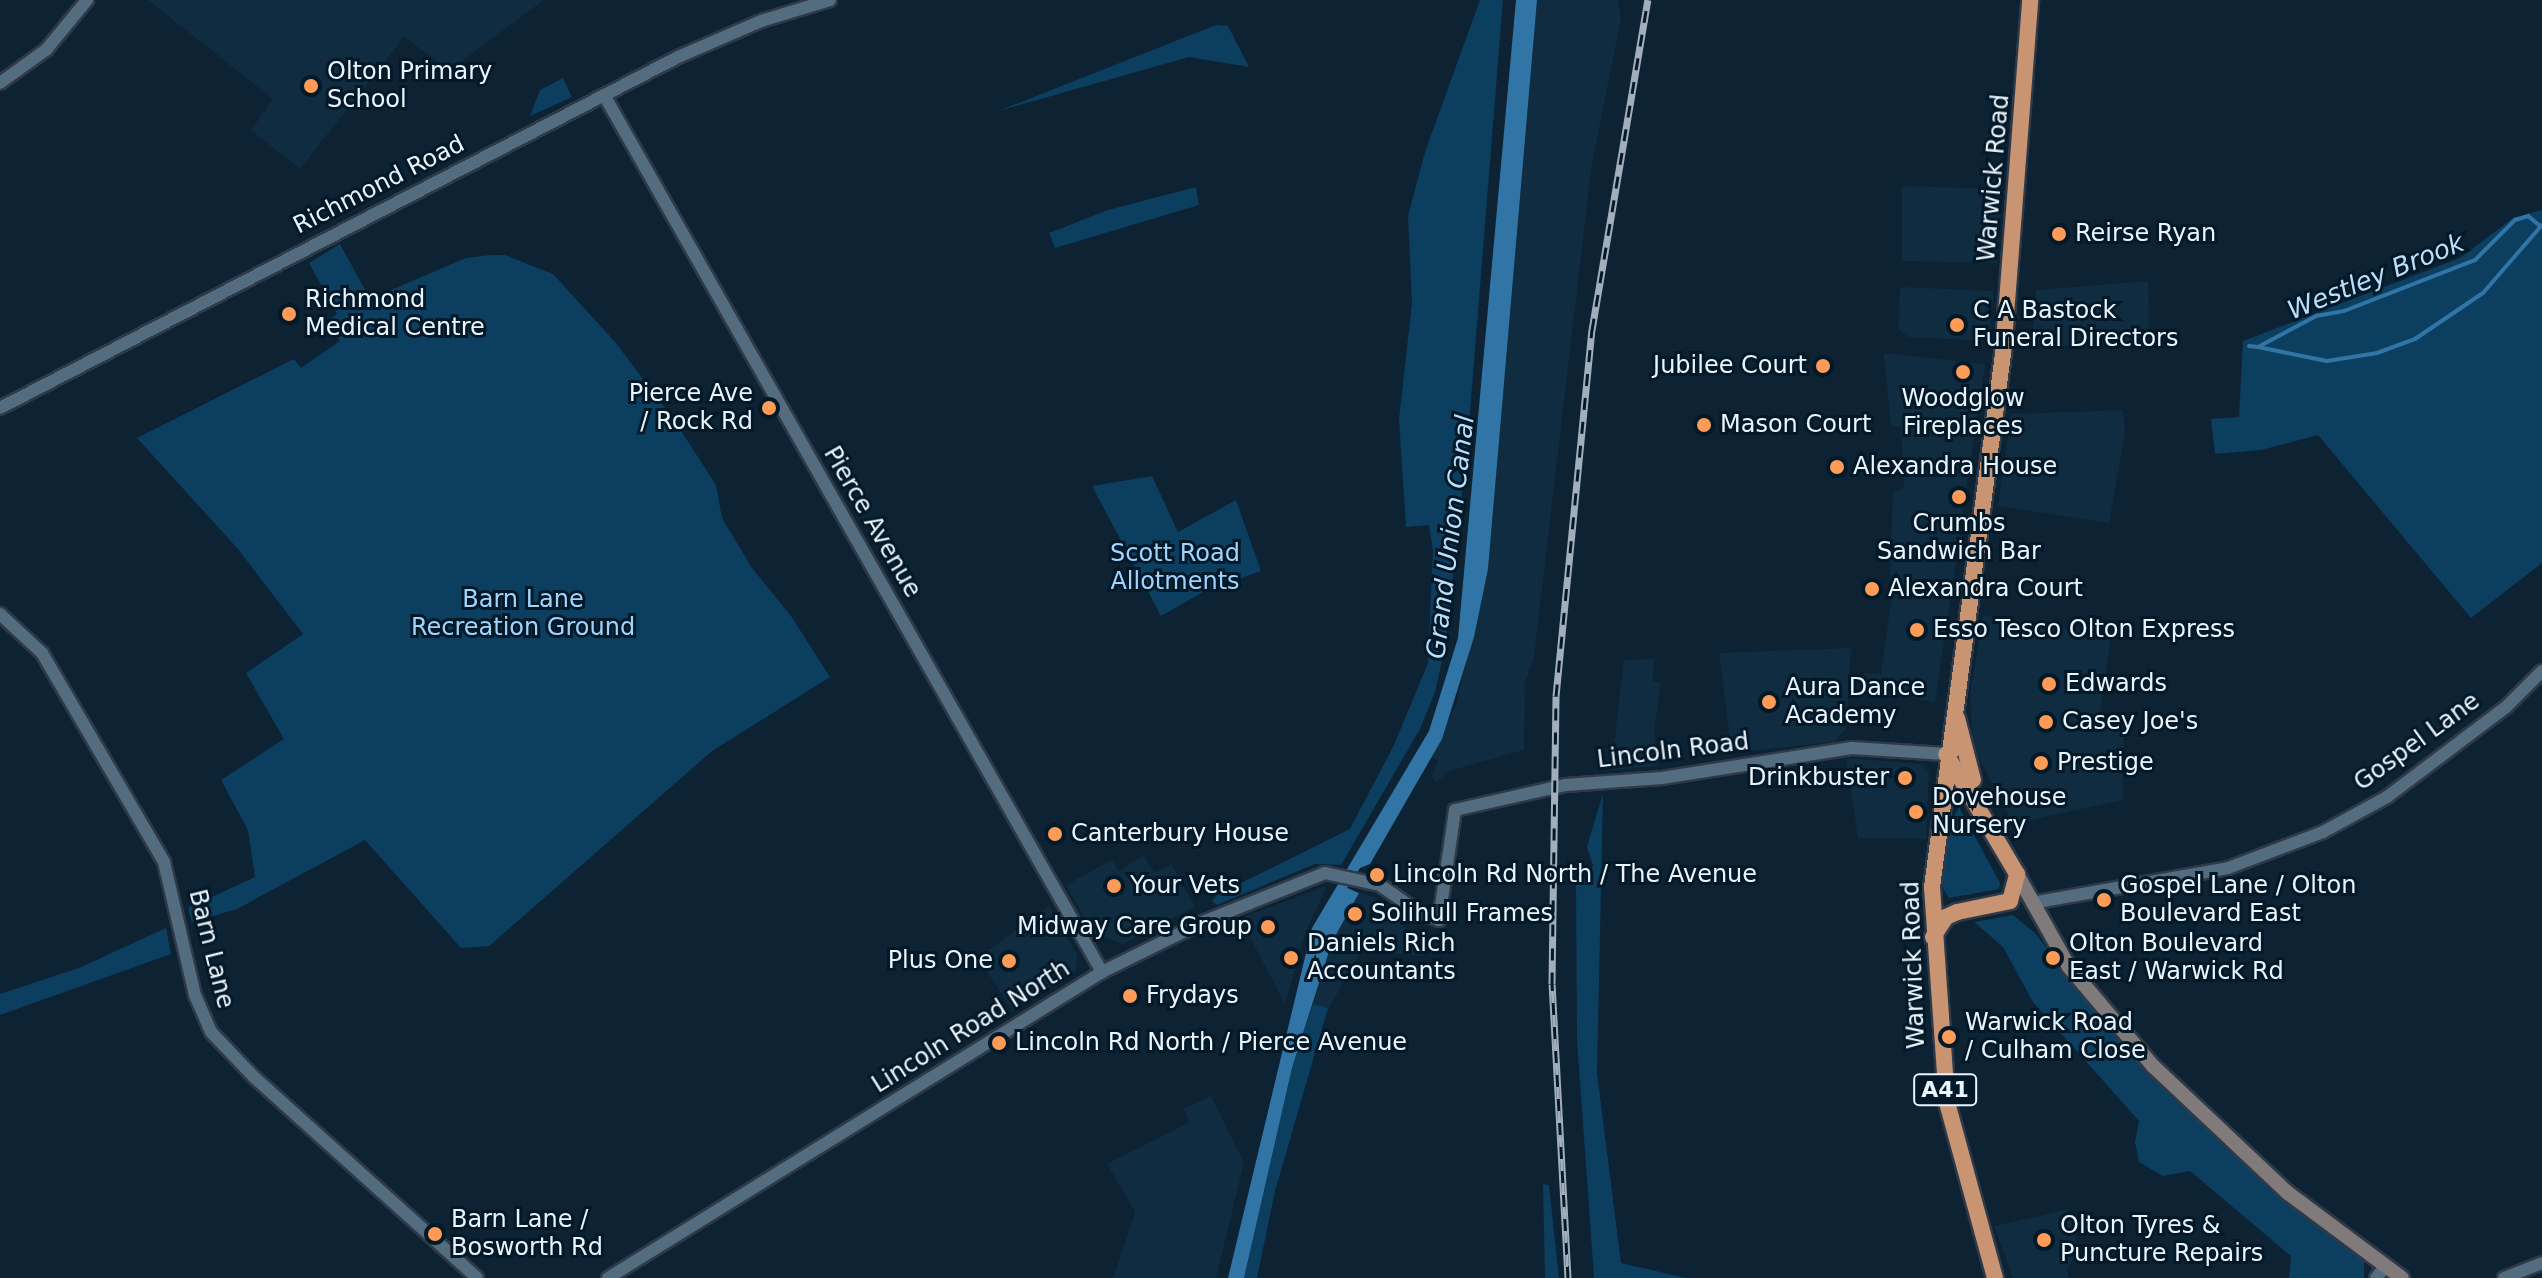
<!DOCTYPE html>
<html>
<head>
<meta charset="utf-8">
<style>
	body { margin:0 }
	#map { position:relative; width:2542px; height:1278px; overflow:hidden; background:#0d2233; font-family:"DejaVu Sans",sans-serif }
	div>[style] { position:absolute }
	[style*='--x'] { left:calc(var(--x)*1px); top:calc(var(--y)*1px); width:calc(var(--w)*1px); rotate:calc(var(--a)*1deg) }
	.built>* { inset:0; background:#102c41 }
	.green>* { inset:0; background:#0c3e5f }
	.water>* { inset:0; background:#3174a6 }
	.stream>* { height:4px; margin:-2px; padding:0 2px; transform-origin:2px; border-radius:2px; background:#3174a6 }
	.roads { filter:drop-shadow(2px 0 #2f3a48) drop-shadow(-2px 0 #2f3a48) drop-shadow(0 2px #2f3a48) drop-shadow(0 -2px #2f3a48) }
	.tertiary>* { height:12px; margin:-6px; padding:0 6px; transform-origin:6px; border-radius:6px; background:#546c7f }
	.secondary>* { height:14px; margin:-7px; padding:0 7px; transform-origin:7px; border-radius:7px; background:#807b7a }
	.trunk>* { height:16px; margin:-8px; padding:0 8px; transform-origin:8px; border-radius:8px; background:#c99472 }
	.rail>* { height:7px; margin-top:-3.5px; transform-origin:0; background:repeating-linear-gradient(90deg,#041928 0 12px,#a1aebb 0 24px); box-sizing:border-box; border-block:2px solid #a1aebb }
	.dots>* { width:22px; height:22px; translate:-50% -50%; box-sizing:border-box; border:4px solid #041928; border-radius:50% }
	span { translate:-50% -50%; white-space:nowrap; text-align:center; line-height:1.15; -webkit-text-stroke:6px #041928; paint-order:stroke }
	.shield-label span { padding:2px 6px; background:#041928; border:2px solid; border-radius:6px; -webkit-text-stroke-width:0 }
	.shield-label { font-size:22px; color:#eaf4fe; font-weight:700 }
	.poi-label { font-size:24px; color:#eaf4fe }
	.left { translate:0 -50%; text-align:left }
	.right { translate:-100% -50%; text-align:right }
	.street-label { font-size:24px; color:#eaf4fe }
	.park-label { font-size:24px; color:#a0d4ff }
	.water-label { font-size:26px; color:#bcdefb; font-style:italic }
</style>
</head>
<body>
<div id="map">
	<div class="built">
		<i style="clip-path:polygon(148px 0,544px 0,450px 70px,404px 37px,300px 169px,251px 130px,273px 99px)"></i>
		<i style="clip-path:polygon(1537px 0,1618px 0,1621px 18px,1592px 163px,1534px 657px,1525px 683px,1524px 750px,1449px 771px,1436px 782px,1432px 777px,1438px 761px,1431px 757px,1456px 705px,1488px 569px)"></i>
		<i style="clip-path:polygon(1902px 186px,2003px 189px,1997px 263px,1902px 261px)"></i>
		<i style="clip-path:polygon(2148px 281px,2150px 344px,2032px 345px,2036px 290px)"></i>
		<i style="clip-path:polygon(1900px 287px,1994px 291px,1989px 341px,1908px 337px,1898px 329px)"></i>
		<i style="clip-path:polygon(1884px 353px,1985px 364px,1935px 703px,1892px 692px,1889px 699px,1863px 695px,1864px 673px,1881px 674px,1894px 580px,1890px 578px,1893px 492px,1904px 488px,1901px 427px,1891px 426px)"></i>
		<i style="clip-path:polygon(2123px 410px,2125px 433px,2109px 523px,1998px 506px,2011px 414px)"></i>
		<i style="clip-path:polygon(1983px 615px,2111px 636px,2099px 721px,2124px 726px,2123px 800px,2013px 824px,1973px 746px,1970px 692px)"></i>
		<i style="clip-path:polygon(1851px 648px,1846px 729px,1834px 742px,1732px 753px,1719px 653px)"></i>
		<i style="clip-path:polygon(1655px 659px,1652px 681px,1661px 683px,1654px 733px,1658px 766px,1611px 770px,1624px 660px)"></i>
		<i style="clip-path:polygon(1846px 758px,1921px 764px,1929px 772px,1926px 839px,1858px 838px)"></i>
		<i style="clip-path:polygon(1144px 855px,1154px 873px,1171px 864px,1195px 907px,1123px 944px,1094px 934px,1066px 885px,1112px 860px,1119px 871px)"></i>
		<i style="clip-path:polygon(1327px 886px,1306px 931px,1285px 1004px,1240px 918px)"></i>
		<i style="clip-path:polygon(1359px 893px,1375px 897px,1422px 947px,1422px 956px,1361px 951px,1329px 1008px,1313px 1004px,1332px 942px)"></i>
		<i style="clip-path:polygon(1049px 906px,1077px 955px,1076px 970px,1013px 1011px,978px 958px)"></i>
		<i style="clip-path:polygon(1211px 1096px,1244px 1163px,1216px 1278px,1113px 1278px,1135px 1212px,1107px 1164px,1190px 1122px,1183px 1109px)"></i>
		<i style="clip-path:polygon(2069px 1209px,2078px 1251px,2067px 1269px,2068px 1278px,2013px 1278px,1994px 1226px)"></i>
	</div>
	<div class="green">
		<i style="clip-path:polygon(1480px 0,1503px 0,1468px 437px,1445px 648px,1435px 692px,1420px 729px,1341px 865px,1315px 864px,1217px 905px,1212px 901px,1217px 895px,1350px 829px,1394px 745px,1428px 663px,1433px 551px,1429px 525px,1406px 527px,1399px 419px,1412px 303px,1408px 216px,1425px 152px)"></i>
		<i style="clip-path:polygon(1216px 25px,1228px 26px,1249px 67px,1189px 57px,998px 111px)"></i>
		<i style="clip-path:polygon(563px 78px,572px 97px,530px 116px,540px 90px)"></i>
		<i style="clip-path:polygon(1196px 187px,1199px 205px,1055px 248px,1049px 233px,1108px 210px)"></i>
		<i style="clip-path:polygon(2542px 210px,2542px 563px,2471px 618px,2318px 435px,2261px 450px,2215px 454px,2211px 419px,2239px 417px,2243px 341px,2460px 258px,2513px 218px)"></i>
		<i style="clip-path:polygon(340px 244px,370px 299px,466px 258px,489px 255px,505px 255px,553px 274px,616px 343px,676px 423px,716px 485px,722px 518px,752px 568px,791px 616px,830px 677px,712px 751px,489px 946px,461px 948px,365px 840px,237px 909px,192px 922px,188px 908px,255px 877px,248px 830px,221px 780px,284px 739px,246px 673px,303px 634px,238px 549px,137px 438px,294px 359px,301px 368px,340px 341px,329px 319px,337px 314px,309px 263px)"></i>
		<i style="clip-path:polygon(1152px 476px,1178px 532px,1236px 500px,1261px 571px,1205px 591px,1161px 616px,1092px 486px)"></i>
		<i style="clip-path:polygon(1603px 793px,1597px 1073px,1621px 1263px,1686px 1278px,1594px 1278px,1577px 1041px,1576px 882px,1588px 877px,1593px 866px,1587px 847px)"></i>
		<i style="clip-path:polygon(1959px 807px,2000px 883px,1999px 889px,1949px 898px,1942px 887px,1947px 830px)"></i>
		<i style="clip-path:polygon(2013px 915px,2035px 933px,2111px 1032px,2168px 1091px,2305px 1216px,2364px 1259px,2364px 1278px,2289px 1278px,2291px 1256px,2190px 1171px,2163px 1176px,2139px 1162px,2135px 1142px,2139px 1121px,2033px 1002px,2003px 947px,1974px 922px)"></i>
		<i style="clip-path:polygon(166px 928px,171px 954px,0 1015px,0 994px,79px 968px)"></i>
		<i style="clip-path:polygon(1313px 1004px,1328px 1008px,1275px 1191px,1257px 1278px,1244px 1278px,1292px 1068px)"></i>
		<i style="clip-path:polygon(1543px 1184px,1549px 1185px,1559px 1278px,1545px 1278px)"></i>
	</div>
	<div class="water">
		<i style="clip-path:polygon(1516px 0,1537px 0,1488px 569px,1474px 637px,1442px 739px,1370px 864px,1360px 868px,1347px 888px,1359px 893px,1332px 942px,1292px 1068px,1244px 1278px,1228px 1278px,1312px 928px,1429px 731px,1458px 638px)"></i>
	</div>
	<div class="stream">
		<i style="--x:2249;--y:346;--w:9;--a:6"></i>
		<i style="--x:2258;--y:347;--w:66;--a:-28.1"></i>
		<i style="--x:2316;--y:316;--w:28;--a:-10"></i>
		<i style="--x:2344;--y:311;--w:141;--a:-21.3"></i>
		<i style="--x:2475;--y:260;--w:57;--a:-45"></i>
		<i style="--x:2515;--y:220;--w:14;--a:-17"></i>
		<i style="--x:2528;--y:216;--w:16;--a:40"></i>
		<i style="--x:2258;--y:347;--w:70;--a:11.5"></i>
		<i style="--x:2327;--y:361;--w:51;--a:-9.1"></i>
		<i style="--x:2377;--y:353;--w:40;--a:-20.2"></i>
		<i style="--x:2415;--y:339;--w:82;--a:-34.1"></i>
		<i style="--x:2483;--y:293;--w:90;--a:-49.1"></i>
	</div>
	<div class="roads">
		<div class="tertiary">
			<i style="--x:0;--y:83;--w:57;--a:-35.7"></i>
			<i style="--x:46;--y:50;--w:65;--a:-50.6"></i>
			<i style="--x:604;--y:95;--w:1009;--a:60.41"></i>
			<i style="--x:0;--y:408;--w:763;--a:-27.37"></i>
			<i style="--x:678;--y:57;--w:90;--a:-23.4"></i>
			<i style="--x:761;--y:21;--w:72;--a:-16.9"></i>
			<i style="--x:0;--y:614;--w:57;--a:42.9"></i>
			<i style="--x:42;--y:653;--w:242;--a:59.7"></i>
			<i style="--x:164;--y:862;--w:137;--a:76.9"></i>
			<i style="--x:195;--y:995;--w:40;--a:66.6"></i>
			<i style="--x:211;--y:1032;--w:62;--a:46.3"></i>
			<i style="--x:254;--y:1077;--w:300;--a:42"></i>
			<i style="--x:2032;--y:903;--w:199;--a:-10.1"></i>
			<i style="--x:2228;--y:868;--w:102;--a:-20.8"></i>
			<i style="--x:2323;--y:832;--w:73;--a:-28.7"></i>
			<i style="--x:2387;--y:797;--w:149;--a:-37.1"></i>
			<i style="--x:2506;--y:707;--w:51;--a:-45"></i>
			<i style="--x:608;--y:1278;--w:581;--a:-31.78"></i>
			<i style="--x:1102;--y:972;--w:115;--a:-26.3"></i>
			<i style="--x:1205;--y:921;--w:129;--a:-21.8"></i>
			<i style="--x:1325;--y:873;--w:56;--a:12.3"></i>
			<i style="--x:1380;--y:885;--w:49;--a:35"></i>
			<i style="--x:1420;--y:913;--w:20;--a:20"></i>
			<i style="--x:1439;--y:920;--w:111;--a:-81.7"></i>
			<i style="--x:1455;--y:810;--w:114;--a:-12.7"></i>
			<i style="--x:1566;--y:785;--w:96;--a:-4.2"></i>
			<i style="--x:1662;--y:778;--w:192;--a:-9"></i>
			<i style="--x:1852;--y:748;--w:94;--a:3.7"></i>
			<i style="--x:2376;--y:1278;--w:14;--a:-51"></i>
			<i style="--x:2504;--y:1278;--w:41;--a:-21.5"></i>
		</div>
		<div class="secondary">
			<i style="--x:2017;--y:874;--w:107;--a:60.8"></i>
			<i style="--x:2069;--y:967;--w:130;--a:49.7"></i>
			<i style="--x:2153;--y:1066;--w:185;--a:43.3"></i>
			<i style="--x:2288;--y:1193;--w:142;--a:36.7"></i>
		</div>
		<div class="trunk">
			<i style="--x:1957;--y:718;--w:64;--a:75.5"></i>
			<i style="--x:1933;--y:937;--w:24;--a:-57"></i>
			<i style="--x:1946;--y:917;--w:12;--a:-24"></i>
			<i style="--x:1957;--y:912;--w:54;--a:-11.7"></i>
			<i style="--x:2010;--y:901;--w:28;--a:-75"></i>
			<i style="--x:2017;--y:874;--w:139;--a:-120.6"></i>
			<i style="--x:1995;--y:1278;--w:182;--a:-105.3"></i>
			<i style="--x:1947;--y:1102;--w:216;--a:-94"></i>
			<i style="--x:1932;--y:887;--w:538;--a:-82.41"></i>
			<i style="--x:2003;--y:354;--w:355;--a:-85.6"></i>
		</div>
	</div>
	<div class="rail">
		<i style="--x:1568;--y:1278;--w:294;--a:-93.1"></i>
		<i style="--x:1552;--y:984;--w:288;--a:-89.2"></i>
		<i style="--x:1556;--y:696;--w:368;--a:-84.4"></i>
		<i style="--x:1592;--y:330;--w:335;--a:-80.4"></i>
	</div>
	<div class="dots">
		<i style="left:311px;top:86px;background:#fe9c57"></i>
		<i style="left:2059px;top:234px;background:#fe9c57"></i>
		<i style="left:289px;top:314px;background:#fe9c57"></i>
		<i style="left:1957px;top:325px;background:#fe9c57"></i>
		<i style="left:1823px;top:366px;background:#fe9c57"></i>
		<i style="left:1963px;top:372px;background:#fe9c57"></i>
		<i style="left:769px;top:408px;background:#fe9c57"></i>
		<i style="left:1704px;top:425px;background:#fe9c57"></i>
		<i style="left:1837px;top:467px;background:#fe9c57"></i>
		<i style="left:1959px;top:497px;background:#fe9c57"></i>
		<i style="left:1872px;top:589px;background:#fe9c57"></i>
		<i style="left:1917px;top:630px;background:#fe9c57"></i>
		<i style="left:2049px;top:684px;background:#fe9c57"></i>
		<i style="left:1769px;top:702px;background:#fe9c57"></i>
		<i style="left:2046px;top:722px;background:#fe9c57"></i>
		<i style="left:2041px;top:763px;background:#fe9c57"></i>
		<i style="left:1905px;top:778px;background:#fe9c57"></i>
		<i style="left:1916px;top:812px;background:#fe9c57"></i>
		<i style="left:1055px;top:834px;background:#fe9c57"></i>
		<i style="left:1377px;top:875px;background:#fe9c57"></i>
		<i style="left:1114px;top:886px;background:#fe9c57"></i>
		<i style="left:2104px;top:900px;background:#fe9c57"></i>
		<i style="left:1355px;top:914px;background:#fe9c57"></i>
		<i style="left:1268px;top:927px;background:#fe9c57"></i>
		<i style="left:1291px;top:958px;background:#fe9c57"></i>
		<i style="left:2053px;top:958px;background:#fe9c57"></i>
		<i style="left:1009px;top:961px;background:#fe9c57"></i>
		<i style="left:1130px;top:996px;background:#fe9c57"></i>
		<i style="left:1949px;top:1037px;background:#fe9c57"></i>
		<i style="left:999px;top:1043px;background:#fe9c57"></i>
		<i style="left:435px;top:1234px;background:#fe9c57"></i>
		<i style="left:2044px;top:1240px;background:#fe9c57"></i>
	</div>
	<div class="shield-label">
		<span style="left:1945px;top:1090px">A41</span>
	</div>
	<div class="poi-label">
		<span class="left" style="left:327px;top:86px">Olton Primary<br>School</span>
		<span class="left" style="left:2075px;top:234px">Reirse Ryan</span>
		<span class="left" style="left:305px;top:314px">Richmond<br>Medical Centre</span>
		<span class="left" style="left:1973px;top:325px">C A Bastock<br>Funeral Directors</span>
		<span class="right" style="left:1807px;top:366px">Jubilee Court</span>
		<span class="right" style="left:753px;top:408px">Pierce Ave<br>/ Rock Rd</span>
		<span style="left:1963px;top:413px">Woodglow<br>Fireplaces</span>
		<span class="left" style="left:1720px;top:425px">Mason Court</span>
		<span class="left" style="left:1853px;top:467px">Alexandra House</span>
		<span style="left:1959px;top:538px">Crumbs<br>Sandwich Bar</span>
		<span class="left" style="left:1888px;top:589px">Alexandra Court</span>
		<span class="left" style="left:1933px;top:630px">Esso Tesco Olton Express</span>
		<span class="left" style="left:2065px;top:684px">Edwards</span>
		<span class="left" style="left:1785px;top:702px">Aura Dance<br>Academy</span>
		<span class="left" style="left:2062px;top:722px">Casey Joe's</span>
		<span class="left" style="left:2057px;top:763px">Prestige</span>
		<span class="right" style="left:1889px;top:778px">Drinkbuster</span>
		<span class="left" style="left:1932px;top:812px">Dovehouse<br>Nursery</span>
		<span class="left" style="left:1071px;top:834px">Canterbury House</span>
		<span class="left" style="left:1393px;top:875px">Lincoln Rd North / The Avenue</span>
		<span class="left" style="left:1130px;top:886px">Your Vets</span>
		<span class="left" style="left:2120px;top:900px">Gospel Lane / Olton<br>Boulevard East</span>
		<span class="left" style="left:1371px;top:914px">Solihull Frames</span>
		<span class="right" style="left:1252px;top:927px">Midway Care Group</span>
		<span class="left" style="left:1307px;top:958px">Daniels Rich<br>Accountants</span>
		<span class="left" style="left:2069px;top:958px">Olton Boulevard<br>East / Warwick Rd</span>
		<span class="right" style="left:993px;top:961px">Plus One</span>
		<span class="left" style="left:1146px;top:996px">Frydays</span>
		<span class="left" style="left:1965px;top:1037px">Warwick Road<br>/ Culham Close</span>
		<span class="left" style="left:1015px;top:1043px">Lincoln Rd North / Pierce Avenue</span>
		<span class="left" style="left:451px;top:1234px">Barn Lane /<br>Bosworth Rd</span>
		<span class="left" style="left:2060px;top:1240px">Olton Tyres &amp;<br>Puncture Repairs</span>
	</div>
	<div class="street-label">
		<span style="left:1994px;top:178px;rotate:-85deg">Warwick Road</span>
		<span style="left:379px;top:185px;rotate:-27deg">Richmond Road</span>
		<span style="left:872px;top:522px;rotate:60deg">Pierce Avenue</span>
		<span style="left:2417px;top:742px;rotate:-36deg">Gospel Lane</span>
		<span style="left:1673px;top:751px;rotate:-7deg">Lincoln Road</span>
		<span style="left:211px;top:949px;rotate:76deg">Barn Lane</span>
		<span style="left:1914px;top:965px;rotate:-92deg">Warwick Road</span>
		<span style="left:971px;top:1027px;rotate:-32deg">Lincoln Road North</span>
	</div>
	<div class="park-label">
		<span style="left:1175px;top:568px">Scott Road<br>Allotments</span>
		<span style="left:523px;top:614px">Barn Lane<br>Recreation Ground</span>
	</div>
	<div class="water-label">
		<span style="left:2376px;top:277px;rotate:-22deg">Westley Brook</span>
		<span style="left:1451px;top:537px;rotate:-83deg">Grand Union Canal</span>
	</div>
</div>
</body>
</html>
